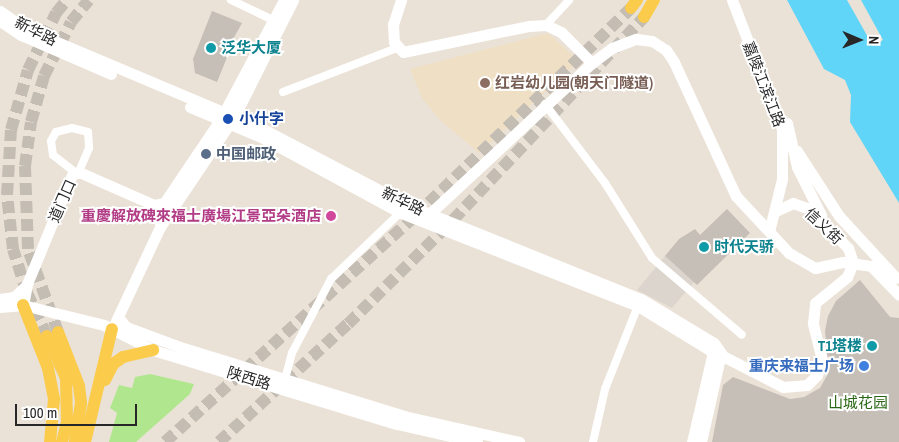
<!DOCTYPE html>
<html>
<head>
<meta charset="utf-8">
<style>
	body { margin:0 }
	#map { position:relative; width:899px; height:442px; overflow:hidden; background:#ebe2d7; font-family:"Archivo Narrow","Noto Sans SC",sans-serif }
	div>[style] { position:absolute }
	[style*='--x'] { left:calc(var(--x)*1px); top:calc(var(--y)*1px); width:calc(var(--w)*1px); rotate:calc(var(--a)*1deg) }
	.education>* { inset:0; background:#efdfc4 }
	.green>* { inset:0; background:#b0e78e }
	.plaza>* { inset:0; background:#dbd5ce }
	.water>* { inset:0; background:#60d5f7 }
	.pier>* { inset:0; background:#ebe2d7 }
	.building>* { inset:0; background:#c6bfb7 }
	.primary-tunnel>* { height:12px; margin-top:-6px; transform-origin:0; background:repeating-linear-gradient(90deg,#c4bdb4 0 12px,transparent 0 18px) }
	.street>* { height:8px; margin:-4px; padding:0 4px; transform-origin:4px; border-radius:4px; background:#fff }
	.secondary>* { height:11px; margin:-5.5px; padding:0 5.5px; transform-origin:5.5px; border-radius:5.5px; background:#fff }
	.primary>* { height:12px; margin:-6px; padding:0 6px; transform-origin:6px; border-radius:6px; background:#fbcb4c }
	.dots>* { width:14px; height:14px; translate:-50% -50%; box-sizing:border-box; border:2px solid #fff; border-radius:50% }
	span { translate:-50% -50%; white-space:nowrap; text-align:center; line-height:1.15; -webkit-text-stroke:4px #fff; paint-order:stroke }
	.street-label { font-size:15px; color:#272727 }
	.culture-label { font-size:15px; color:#0d838f; font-weight:700 }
	.left { translate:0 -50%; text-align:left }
	.right { translate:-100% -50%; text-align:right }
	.education-label { font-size:15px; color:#785e54; font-weight:700 }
	.transit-label { font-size:15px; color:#164399; font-weight:700 }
	.service-label { font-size:15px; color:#4e5e75; font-weight:700 }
	.hotel-label { font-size:15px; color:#b23c85; font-weight:700 }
	.shop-label { font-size:15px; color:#366cbe; font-weight:700 }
	.park-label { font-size:15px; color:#296714 }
	.north { position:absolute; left:834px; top:15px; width:50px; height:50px; -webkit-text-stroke:4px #fff; paint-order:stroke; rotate:91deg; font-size:14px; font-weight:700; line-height:20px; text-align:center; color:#272727 }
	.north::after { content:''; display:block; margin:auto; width:18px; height:22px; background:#272727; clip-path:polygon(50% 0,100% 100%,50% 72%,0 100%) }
	.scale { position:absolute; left:15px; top:404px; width:122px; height:22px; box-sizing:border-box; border:2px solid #272727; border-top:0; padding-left:6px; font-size:15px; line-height:18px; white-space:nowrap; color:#272727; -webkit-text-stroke:4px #fff; paint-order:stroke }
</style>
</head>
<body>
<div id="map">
	<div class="education">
		<i style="clip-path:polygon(548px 33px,579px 61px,479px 153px,440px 120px,422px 98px,410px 69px)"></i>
	</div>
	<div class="green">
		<i style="clip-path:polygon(150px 374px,194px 384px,190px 394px,136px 442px,109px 442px,117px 413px,110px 408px,119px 385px,132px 388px,135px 377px)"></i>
	</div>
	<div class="plaza">
		<i style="clip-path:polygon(665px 256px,694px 282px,672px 308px,637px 290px)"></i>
	</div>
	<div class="water">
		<i style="clip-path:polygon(787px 0,899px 0,899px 203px,850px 122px,851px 95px,845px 80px,824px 69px)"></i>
	</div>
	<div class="pier">
		<i style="clip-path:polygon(847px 0,861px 0,883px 40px,873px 46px)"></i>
	</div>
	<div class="building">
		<i style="clip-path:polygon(212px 11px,242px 23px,225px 54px,228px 55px,217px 82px,195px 73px,193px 59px)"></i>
		<i style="clip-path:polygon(727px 209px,750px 233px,697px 285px,665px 256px,679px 239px,695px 229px,700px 235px)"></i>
		<i style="clip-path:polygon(860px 280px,890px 317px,899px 318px,899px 442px,712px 442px,723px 385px,733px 377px,790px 399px,804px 397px,820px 388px,829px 372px,825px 331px,828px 316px,836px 301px)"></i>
	</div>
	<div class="primary-tunnel">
		<i style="--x:58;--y:332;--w:88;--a:-109.9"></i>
		<i style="--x:28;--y:249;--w:83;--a:-92.1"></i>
		<i style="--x:25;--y:166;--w:44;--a:-82.2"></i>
		<i style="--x:31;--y:122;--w:48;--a:-74.2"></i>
		<i style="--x:44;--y:76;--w:60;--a:-63.4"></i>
		<i style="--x:71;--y:22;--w:28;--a:-51"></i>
		<i style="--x:47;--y:336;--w:47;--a:-114.9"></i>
		<i style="--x:27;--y:293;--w:46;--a:-107.7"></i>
		<i style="--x:13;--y:249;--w:54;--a:-96.3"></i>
		<i style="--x:7;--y:195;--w:65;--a:-86.5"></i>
		<i style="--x:11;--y:130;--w:62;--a:-74.2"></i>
		<i style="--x:28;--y:70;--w:64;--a:-63.8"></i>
		<i style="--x:56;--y:13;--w:17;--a:-50"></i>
		<i style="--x:165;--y:442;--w:338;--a:-42.1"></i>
		<i style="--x:416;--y:215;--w:298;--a:-43.9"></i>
		<i style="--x:219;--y:442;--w:175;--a:-42.5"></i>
		<i style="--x:348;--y:324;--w:148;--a:-44.7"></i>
		<i style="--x:453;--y:220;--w:279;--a:-46.7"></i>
	</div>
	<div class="street">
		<i style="--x:231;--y:0;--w:49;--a:25.5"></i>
		<i style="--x:546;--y:25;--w:34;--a:-47"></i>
		<i style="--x:283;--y:92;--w:122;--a:-21.1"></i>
		<i style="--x:545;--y:104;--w:99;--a:52.8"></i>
		<i style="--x:605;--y:183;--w:89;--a:57.9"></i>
		<i style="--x:652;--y:258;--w:118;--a:40.5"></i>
		<i style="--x:76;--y:173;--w:29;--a:-142"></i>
		<i style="--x:53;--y:155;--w:14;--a:-98"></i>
		<i style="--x:51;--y:141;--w:10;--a:-61"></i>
		<i style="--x:56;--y:132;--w:16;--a:-14"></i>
		<i style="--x:72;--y:128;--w:16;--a:14"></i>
		<i style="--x:88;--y:132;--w:16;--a:86"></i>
		<i style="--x:89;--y:148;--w:26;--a:113"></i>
		<i style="--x:285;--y:379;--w:27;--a:-75"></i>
		<i style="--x:292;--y:353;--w:84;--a:-62.2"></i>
		<i style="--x:331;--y:279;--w:100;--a:-43.8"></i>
		<i style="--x:593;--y:442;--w:54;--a:-77.2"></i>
		<i style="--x:605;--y:389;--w:92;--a:-68.4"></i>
	</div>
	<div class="secondary">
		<i style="--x:401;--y:0;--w:25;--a:108"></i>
		<i style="--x:393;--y:24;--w:18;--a:87"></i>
		<i style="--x:394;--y:42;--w:13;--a:48"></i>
		<i style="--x:403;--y:52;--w:129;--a:-11.7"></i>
		<i style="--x:529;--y:26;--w:17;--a:-3"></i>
		<i style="--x:546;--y:25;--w:17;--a:25"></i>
		<i style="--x:561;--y:32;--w:44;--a:45"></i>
		<i style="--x:732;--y:0;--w:138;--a:68.8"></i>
		<i style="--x:782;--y:129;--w:50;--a:90"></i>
		<i style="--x:782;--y:179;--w:50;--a:103.8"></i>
		<i style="--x:0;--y:11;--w:29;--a:35"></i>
		<i style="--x:24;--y:28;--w:262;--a:22.9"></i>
		<i style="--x:265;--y:130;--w:161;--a:27.7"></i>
		<i style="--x:408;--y:205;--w:251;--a:22"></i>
		<i style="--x:641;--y:299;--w:85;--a:31.1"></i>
		<i style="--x:714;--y:343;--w:12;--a:55"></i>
		<i style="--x:721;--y:353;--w:91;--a:102.7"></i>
		<i style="--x:0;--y:21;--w:25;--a:34"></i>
		<i style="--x:21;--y:35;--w:98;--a:23.4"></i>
		<i style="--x:190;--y:107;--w:77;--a:22.9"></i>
		<i style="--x:261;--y:137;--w:159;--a:28.5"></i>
		<i style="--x:401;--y:213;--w:255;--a:21.4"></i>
		<i style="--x:638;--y:306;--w:88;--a:31.5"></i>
		<i style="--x:713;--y:352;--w:92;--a:103.1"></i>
		<i style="--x:787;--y:123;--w:45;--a:77.2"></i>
		<i style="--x:797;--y:167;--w:54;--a:63.4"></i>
		<i style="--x:797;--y:151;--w:77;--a:57.1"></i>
		<i style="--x:839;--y:216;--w:84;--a:47.4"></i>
		<i style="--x:154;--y:205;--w:10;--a:-11"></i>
		<i style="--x:164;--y:203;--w:100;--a:-56"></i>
		<i style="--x:220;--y:120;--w:136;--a:-61.9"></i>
		<i style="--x:425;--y:218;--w:228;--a:-42.9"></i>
		<i style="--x:592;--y:63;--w:25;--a:-37"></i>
		<i style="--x:612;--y:48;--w:26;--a:-21"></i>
		<i style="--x:636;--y:39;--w:16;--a:7"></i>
		<i style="--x:652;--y:41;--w:17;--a:33"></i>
		<i style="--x:666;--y:50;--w:14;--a:56"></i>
		<i style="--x:674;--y:62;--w:148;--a:65.2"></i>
		<i style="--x:736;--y:196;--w:78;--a:47.1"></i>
		<i style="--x:789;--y:253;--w:30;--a:30"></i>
		<i style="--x:815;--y:268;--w:29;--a:-12"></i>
		<i style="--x:843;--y:262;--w:28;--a:8"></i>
		<i style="--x:871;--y:266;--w:40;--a:46"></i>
		<i style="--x:0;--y:299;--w:14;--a:-8"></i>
		<i style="--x:14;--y:297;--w:16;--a:-43"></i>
		<i style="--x:23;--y:305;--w:21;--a:-79"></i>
		<i style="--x:27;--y:284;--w:118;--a:-67.6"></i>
		<i style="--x:72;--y:175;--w:8;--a:-23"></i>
		<i style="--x:79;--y:172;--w:82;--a:23.7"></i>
		<i style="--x:154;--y:205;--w:13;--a:63"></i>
		<i style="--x:160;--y:217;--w:10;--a:90"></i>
		<i style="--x:0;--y:307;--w:23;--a:-5"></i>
		<i style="--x:23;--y:305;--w:83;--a:13.9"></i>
		<i style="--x:104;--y:325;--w:55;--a:27"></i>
		<i style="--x:153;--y:350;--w:255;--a:16.9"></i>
		<i style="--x:397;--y:424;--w:82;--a:12.7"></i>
		<i style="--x:118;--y:317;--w:13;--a:51"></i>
		<i style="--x:126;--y:327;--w:58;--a:20.3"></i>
		<i style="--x:180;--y:347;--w:234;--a:17.1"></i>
		<i style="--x:404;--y:416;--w:118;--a:12.7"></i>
		<i style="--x:115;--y:323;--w:106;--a:-64.9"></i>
		<i style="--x:160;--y:227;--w:133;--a:-56.1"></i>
		<i style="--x:234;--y:117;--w:131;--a:-63.2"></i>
		<i style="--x:715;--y:352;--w:76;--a:27.2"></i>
		<i style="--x:783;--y:387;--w:24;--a:-5"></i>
		<i style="--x:807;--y:385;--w:14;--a:-45"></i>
		<i style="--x:817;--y:375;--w:16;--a:-72"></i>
		<i style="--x:822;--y:360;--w:38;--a:-104"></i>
		<i style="--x:813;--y:323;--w:20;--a:-84"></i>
		<i style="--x:815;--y:303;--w:41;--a:-39.1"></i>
		<i style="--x:847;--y:277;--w:15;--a:-67"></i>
		<i style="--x:853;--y:263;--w:16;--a:-108"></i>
		<i style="--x:848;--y:248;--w:54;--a:-134.3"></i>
		<i style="--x:810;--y:209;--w:18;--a:-161"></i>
		<i style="--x:793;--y:203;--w:19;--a:155"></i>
	</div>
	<div class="primary">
		<i style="--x:631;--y:8;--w:10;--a:-53"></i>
		<i style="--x:644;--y:17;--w:20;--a:-60"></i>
		<i style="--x:23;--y:305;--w:68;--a:68.4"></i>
		<i style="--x:48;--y:368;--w:32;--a:79"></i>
		<i style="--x:54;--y:399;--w:43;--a:95.3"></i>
		<i style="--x:58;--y:332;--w:58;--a:68.7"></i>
		<i style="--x:79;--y:386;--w:17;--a:83"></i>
		<i style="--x:81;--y:403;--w:39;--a:99"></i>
		<i style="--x:47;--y:336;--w:46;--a:65.7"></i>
		<i style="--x:66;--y:378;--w:44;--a:88.7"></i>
		<i style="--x:67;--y:422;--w:21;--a:104"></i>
		<i style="--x:105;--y:380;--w:18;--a:-63"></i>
		<i style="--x:113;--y:364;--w:12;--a:-35"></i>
		<i style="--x:123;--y:357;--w:31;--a:-13"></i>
		<i style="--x:85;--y:442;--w:116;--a:-76.6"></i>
	</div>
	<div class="dots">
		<i style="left:211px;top:48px;background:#0f9aa8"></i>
		<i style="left:485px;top:83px;background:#8d6e63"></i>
		<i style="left:228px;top:119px;background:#1a4fb4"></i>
		<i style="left:206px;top:154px;background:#5c6f8a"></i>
		<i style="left:331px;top:216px;background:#d1479c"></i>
		<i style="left:704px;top:247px;background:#0f9aa8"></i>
		<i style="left:872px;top:346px;background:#0f9aa8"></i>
		<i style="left:864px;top:366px;background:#3f7fe0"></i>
	</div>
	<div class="street-label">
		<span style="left:36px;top:31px;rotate:27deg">新华路</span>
		<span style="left:764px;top:84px;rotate:69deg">嘉陵江滨江路</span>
		<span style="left:62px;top:201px;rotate:-66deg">道门口</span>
		<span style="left:403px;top:201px;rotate:26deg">新华路</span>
		<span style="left:824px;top:226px;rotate:43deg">信义街</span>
		<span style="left:249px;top:378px;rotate:17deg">陕西路</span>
	</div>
	<div class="culture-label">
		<span class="left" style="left:221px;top:48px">泛华大厦</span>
		<span class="left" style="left:714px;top:247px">时代天骄</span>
		<span class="right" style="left:862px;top:346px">T1塔楼</span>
	</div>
	<div class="education-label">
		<span class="left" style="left:495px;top:83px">红岩幼儿园(朝天门隧道)</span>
	</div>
	<div class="transit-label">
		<span class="left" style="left:239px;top:119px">小什字</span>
	</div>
	<div class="service-label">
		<span class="left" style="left:216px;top:154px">中国邮政</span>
	</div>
	<div class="hotel-label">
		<span class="right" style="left:321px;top:216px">重慶解放碑來福士廣場江景亞朵酒店</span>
	</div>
	<div class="shop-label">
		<span class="right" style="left:854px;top:366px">重庆来福士广场</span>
	</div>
	<div class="park-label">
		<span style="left:858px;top:403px">山城花园</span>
	</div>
	<div class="north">N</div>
	<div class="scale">100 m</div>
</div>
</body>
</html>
